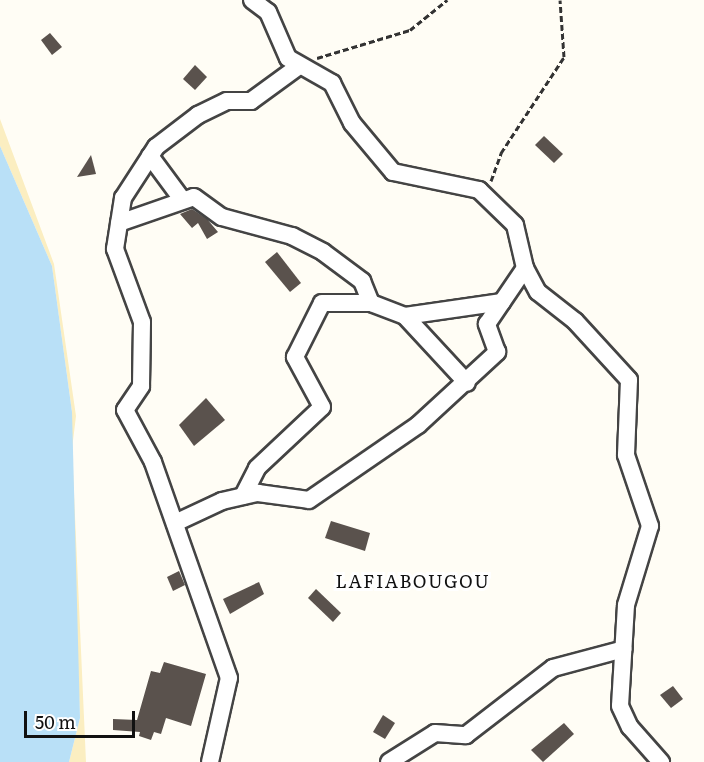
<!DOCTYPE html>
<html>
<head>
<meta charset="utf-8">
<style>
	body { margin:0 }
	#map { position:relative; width:704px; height:762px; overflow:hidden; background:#fffdf5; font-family:Literata,serif }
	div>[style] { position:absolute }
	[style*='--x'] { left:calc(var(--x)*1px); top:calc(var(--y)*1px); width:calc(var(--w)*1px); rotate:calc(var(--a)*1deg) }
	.sand>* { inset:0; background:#fbeec1 }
	.water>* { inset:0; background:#b9e0f7 }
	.building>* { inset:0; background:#5a524d }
	.path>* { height:3px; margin-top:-1.5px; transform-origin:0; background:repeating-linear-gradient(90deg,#333 0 6px,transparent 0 9px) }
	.roads { filter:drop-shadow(2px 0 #444) drop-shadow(-2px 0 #444) drop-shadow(0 2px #444) drop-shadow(0 -2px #444) }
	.minor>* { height:16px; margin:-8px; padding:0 8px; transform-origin:8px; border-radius:8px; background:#fff }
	span { translate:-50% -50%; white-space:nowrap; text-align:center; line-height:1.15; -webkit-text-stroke:6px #fff; paint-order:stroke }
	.quarter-label { font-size:18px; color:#111; letter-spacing:1.5px }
	.scale { position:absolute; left:24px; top:711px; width:111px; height:27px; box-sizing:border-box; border:3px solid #111; border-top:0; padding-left:8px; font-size:18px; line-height:21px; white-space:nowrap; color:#111; -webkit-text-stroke:4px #fff; paint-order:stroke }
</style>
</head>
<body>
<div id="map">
	<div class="sand">
		<i style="clip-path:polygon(0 119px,54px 264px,76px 416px,72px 449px,86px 762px,69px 762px,80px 718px,71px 512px,72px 412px,52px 266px,0 146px)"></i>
	</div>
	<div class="water">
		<i style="clip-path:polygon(0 146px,52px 266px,72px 412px,80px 718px,69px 762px,0 762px)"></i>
	</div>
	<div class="building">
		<i style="clip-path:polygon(50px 33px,62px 47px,52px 55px,41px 40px)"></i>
		<i style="clip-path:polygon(195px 65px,207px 77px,195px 90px,183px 79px)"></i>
		<i style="clip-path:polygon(544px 136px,563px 154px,554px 163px,535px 145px)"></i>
		<i style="clip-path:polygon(91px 155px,96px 174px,77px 177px)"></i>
		<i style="clip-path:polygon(192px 209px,207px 219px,218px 232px,207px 239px,198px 223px,192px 228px,180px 214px)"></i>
		<i style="clip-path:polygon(277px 252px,301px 283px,290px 292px,265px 262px)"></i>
		<i style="clip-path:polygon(206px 398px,225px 420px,194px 446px,179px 425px)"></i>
		<i style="clip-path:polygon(331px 521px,370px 533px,365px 551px,325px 538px)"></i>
		<i style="clip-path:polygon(179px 571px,185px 585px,173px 591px,167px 577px)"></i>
		<i style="clip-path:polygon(259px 582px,264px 594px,230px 614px,223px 599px)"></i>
		<i style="clip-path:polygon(316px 589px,341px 613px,333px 622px,308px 598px)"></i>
		<i style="clip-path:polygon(164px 662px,206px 674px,191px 726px,166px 718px,161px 734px,154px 732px,151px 740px,139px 736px,140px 732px,113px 730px,113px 719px,137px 720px,151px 671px,160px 673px)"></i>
		<i style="clip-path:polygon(673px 686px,683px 699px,671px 708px,660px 695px)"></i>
		<i style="clip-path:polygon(383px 715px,395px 723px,385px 739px,373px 732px)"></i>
		<i style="clip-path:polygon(564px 723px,574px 734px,543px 762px,531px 750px)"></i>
	</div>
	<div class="path">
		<i style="--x:317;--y:58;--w:97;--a:-16.8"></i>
		<i style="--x:410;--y:30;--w:48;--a:-39"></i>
		<i style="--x:491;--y:181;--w:30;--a:-70"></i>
		<i style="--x:501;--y:153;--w:115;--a:-56.7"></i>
		<i style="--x:564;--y:57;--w:57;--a:-94"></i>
	</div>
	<div class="roads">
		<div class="minor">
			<i style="--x:252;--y:0;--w:20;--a:37"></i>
			<i style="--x:268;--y:12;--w:50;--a:66.5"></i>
			<i style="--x:288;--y:58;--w:51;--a:29.6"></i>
			<i style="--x:332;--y:83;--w:45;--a:63.4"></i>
			<i style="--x:352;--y:123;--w:64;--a:50.1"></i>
			<i style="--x:393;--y:172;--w:88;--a:11.8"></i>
			<i style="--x:479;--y:190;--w:50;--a:44.2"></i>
			<i style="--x:515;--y:225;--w:44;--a:76.9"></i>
			<i style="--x:525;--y:268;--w:27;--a:62"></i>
			<i style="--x:538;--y:292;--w:47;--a:38.1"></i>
			<i style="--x:575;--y:321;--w:80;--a:47.5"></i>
			<i style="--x:629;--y:380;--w:75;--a:92.3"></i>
			<i style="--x:626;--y:455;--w:75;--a:71.3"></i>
			<i style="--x:650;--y:526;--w:83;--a:106.9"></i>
			<i style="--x:626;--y:605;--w:101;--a:93.4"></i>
			<i style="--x:620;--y:706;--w:23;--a:65"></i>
			<i style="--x:630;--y:727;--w:47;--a:48.5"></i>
			<i style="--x:150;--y:156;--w:52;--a:53.6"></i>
			<i style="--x:119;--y:223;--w:79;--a:-19.1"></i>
			<i style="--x:194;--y:197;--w:34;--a:36"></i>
			<i style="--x:222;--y:217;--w:73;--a:15.2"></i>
			<i style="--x:292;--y:236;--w:35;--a:27"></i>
			<i style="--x:323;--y:252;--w:49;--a:36.6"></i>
			<i style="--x:362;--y:281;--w:24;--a:68"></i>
			<i style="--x:405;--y:316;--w:98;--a:-8.2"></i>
			<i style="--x:243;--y:496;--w:31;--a:-63"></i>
			<i style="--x:257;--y:468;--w:89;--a:-43.2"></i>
			<i style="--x:322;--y:407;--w:57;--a:-118.4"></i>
			<i style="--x:295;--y:357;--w:60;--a:-63.4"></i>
			<i style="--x:322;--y:303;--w:49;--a:0"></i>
			<i style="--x:371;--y:303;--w:36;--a:21"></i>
			<i style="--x:405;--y:316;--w:91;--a:47.2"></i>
			<i style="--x:175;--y:523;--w:52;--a:-25.1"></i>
			<i style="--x:222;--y:501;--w:37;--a:-13"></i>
			<i style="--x:258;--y:493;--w:51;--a:7.8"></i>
			<i style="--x:309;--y:500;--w:132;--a:-34.5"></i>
			<i style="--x:418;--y:425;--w:108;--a:-42.7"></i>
			<i style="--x:497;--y:352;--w:30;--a:-110"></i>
			<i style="--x:487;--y:324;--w:68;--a:-55.8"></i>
			<i style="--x:210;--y:762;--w:86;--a:-77.3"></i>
			<i style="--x:229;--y:678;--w:229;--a:-109.4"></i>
			<i style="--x:153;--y:462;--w:59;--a:-118.3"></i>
			<i style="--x:125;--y:410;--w:29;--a:-56"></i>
			<i style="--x:141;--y:386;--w:64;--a:-89.1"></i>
			<i style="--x:142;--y:322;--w:78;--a:-110.3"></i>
			<i style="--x:115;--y:249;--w:52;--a:-81.1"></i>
			<i style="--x:123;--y:198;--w:61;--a:-57.1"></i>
			<i style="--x:156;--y:147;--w:53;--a:-37.3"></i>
			<i style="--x:198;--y:115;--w:32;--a:-26"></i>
			<i style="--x:227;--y:101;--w:24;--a:0"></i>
			<i style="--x:251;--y:101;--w:59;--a:-36.1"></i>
			<i style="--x:389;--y:762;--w:54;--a:-32.2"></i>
			<i style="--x:435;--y:733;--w:31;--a:4"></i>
			<i style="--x:466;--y:735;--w:110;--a:-37.6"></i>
			<i style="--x:553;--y:668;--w:73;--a:-15"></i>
		</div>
	</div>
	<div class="quarter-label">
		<span style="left:413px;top:581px">LAFIABOUGOU</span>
	</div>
	<div class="scale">50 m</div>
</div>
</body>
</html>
